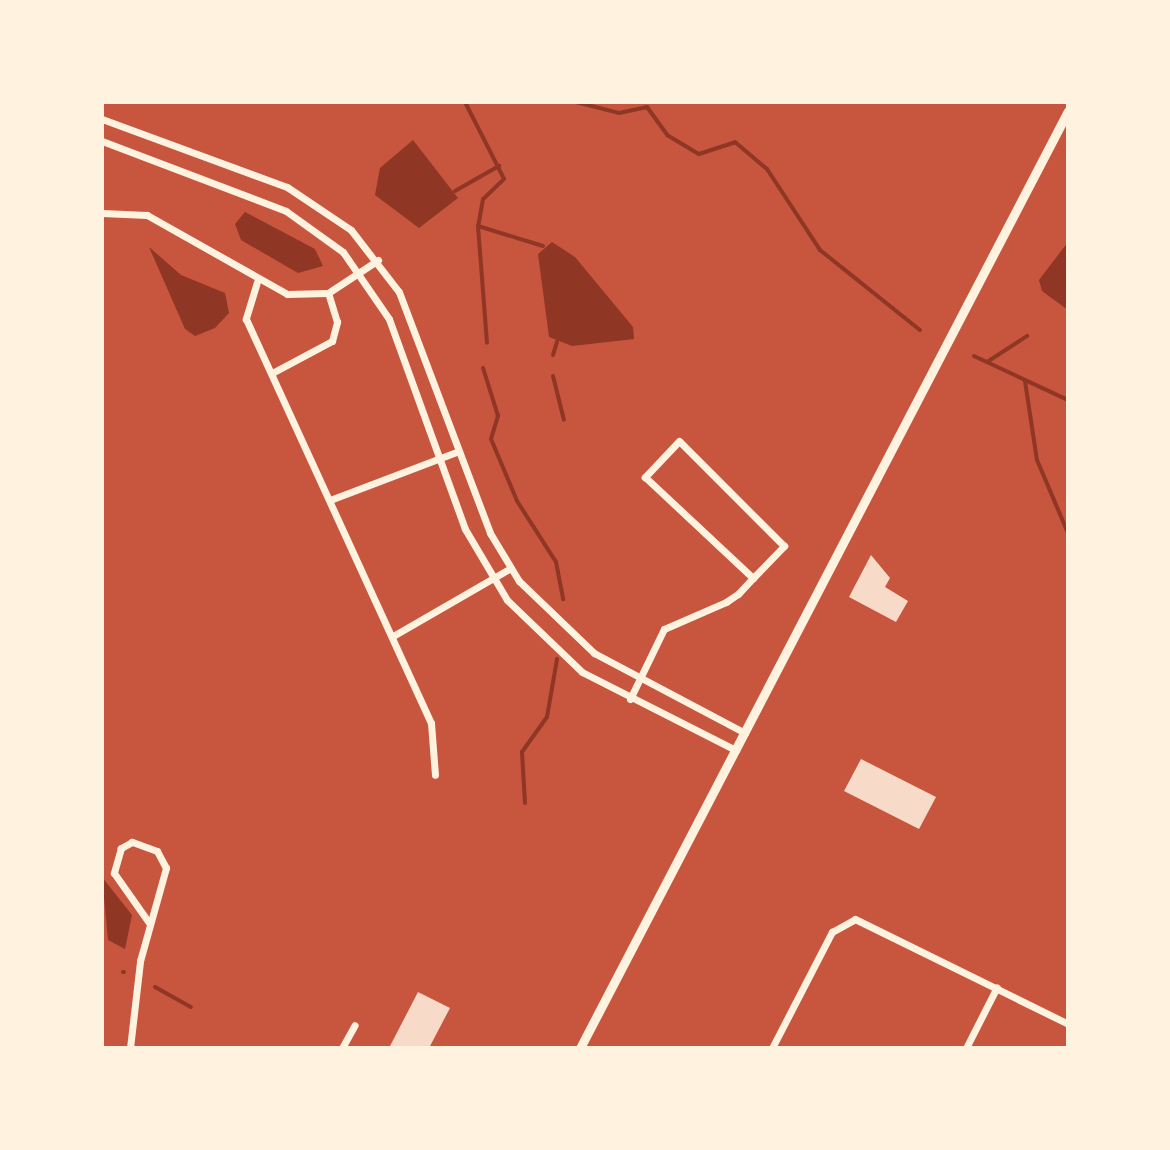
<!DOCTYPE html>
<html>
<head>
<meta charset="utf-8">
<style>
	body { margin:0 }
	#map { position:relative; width:1170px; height:1150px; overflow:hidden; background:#c8553d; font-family:"Playfair Display",serif }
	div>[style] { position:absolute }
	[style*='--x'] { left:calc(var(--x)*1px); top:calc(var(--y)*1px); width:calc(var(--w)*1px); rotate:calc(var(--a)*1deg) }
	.water>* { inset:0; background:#8f3625 }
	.stream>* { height:4px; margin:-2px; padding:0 2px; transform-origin:2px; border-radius:2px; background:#8f3625 }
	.building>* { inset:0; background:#f7dbc8 }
	.minor>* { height:7px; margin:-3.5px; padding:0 3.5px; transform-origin:3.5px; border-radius:3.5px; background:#fff3e0 }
	.tertiary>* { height:9px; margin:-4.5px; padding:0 4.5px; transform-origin:4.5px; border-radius:4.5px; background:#fff3e0 }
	span { translate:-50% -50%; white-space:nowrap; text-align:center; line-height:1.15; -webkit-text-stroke:8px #fff3e0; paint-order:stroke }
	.frame { position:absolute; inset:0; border:104px solid #fff3e0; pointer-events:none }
</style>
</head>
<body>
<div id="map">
	<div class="water">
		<i style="clip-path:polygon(413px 140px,458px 198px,419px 228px,375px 195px,380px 168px)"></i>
		<i style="clip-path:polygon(245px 212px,315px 249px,323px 266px,298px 273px,241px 240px,235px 224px)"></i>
		<i style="clip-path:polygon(552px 242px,575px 257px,633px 327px,634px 339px,572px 346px,549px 337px,538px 254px)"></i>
		<i style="clip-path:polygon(1068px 242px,1068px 310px,1042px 291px,1039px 280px)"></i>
		<i style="clip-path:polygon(149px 247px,181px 275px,225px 293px,229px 313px,215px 328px,195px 336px,185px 329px)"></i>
		<i style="clip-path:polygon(102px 877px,132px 915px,125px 949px,108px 940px)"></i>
	</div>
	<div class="stream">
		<i style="--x:465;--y:102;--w:86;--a:63.1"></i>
		<i style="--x:504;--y:179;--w:29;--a:136"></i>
		<i style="--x:483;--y:199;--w:27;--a:100"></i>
		<i style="--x:478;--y:226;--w:117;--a:85.6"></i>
		<i style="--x:576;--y:102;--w:44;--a:14.3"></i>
		<i style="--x:619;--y:113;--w:29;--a:-12"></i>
		<i style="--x:647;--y:107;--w:34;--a:54"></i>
		<i style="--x:667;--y:135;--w:37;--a:31"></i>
		<i style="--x:699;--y:154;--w:38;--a:-18"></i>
		<i style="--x:735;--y:142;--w:42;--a:40.2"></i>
		<i style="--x:767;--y:169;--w:97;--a:56.8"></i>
		<i style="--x:820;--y:250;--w:128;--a:38.7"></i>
		<i style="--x:455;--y:191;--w:51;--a:-29.6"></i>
		<i style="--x:478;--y:226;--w:68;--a:17.1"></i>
		<i style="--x:553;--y:355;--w:14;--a:-73"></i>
		<i style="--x:974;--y:356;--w:104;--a:25.1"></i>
		<i style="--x:987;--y:362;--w:48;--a:-33"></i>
		<i style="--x:483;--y:368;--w:50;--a:72.6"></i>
		<i style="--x:498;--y:416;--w:24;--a:107"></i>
		<i style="--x:491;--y:439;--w:67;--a:67.2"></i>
		<i style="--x:517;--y:501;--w:72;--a:57.4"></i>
		<i style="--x:556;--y:562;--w:38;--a:79"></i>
		<i style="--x:553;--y:376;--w:45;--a:76"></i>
		<i style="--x:1025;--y:381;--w:80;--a:81.4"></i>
		<i style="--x:1037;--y:460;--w:79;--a:67"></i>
		<i style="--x:525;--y:803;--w:51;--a:-93.4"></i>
		<i style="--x:522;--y:752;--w:43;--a:-54.5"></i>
		<i style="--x:547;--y:717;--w:59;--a:-80.2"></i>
		<i style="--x:123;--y:972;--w:1;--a:0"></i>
		<i style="--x:155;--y:987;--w:41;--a:29.1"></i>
	</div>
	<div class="building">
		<i style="clip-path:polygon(871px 555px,890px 578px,885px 587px,908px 601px,896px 622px,849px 597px)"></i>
		<i style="clip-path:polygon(861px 759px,936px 797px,919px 829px,844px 791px)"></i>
		<i style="clip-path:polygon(418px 992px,450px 1008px,429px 1048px,389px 1048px)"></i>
	</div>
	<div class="minor">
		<i style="--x:102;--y:119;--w:197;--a:20.2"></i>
		<i style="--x:287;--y:187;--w:77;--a:33.9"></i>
		<i style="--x:351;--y:230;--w:78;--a:52.3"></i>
		<i style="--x:399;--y:292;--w:258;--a:69.3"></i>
		<i style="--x:490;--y:533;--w:56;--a:58.9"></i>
		<i style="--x:519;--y:581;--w:104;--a:43.8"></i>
		<i style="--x:594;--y:653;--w:171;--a:27.9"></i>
		<i style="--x:102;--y:141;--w:197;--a:20.8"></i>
		<i style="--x:286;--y:211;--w:70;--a:35.7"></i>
		<i style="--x:343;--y:252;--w:81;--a:55.5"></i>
		<i style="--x:389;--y:319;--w:223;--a:70.1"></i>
		<i style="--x:465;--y:529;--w:82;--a:59.4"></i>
		<i style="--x:507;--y:600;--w:104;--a:43.8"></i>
		<i style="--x:582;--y:672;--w:173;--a:26.9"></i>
		<i style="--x:102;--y:213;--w:45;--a:2.5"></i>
		<i style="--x:147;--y:215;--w:161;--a:29.4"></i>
		<i style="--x:287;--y:294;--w:41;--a:-1.4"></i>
		<i style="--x:328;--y:293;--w:60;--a:-33.4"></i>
		<i style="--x:257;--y:282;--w:39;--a:107"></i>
		<i style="--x:246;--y:319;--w:444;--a:65.4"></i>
		<i style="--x:431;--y:723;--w:52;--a:85.6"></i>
		<i style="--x:272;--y:373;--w:68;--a:-28.1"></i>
		<i style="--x:332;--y:341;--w:20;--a:-75"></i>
		<i style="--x:337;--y:322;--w:30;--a:-107"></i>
		<i style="--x:330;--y:500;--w:138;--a:-20.8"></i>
		<i style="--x:393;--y:636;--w:136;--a:-30"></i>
		<i style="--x:630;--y:699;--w:78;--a:-64.1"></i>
		<i style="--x:664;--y:629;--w:68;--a:-23.5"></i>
		<i style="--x:726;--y:602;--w:14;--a:-34"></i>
		<i style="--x:738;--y:594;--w:22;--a:-47"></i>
		<i style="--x:753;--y:578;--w:45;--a:-45.9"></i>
		<i style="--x:784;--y:546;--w:148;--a:-135"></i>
		<i style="--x:679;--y:441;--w:50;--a:133.4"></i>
		<i style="--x:645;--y:477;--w:148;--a:43.1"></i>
		<i style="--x:130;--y:1048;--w:88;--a:-83.4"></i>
		<i style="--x:140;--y:961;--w:97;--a:-74.4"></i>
		<i style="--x:166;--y:868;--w:19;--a:-118"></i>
		<i style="--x:157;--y:851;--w:27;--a:-160"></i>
		<i style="--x:132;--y:842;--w:13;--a:151"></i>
		<i style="--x:121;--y:848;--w:26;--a:106"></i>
		<i style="--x:114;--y:873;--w:62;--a:54.8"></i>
		<i style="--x:342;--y:1048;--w:26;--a:-61"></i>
		<i style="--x:772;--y:1048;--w:131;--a:-62.7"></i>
		<i style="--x:832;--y:932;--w:26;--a:-29"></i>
		<i style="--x:855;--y:919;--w:237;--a:26.2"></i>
		<i style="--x:966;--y:1048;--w:68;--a:-63.1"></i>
	</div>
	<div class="tertiary">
		<i style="--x:580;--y:1048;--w:1056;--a:-62.49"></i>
	</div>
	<div class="frame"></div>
</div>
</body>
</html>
